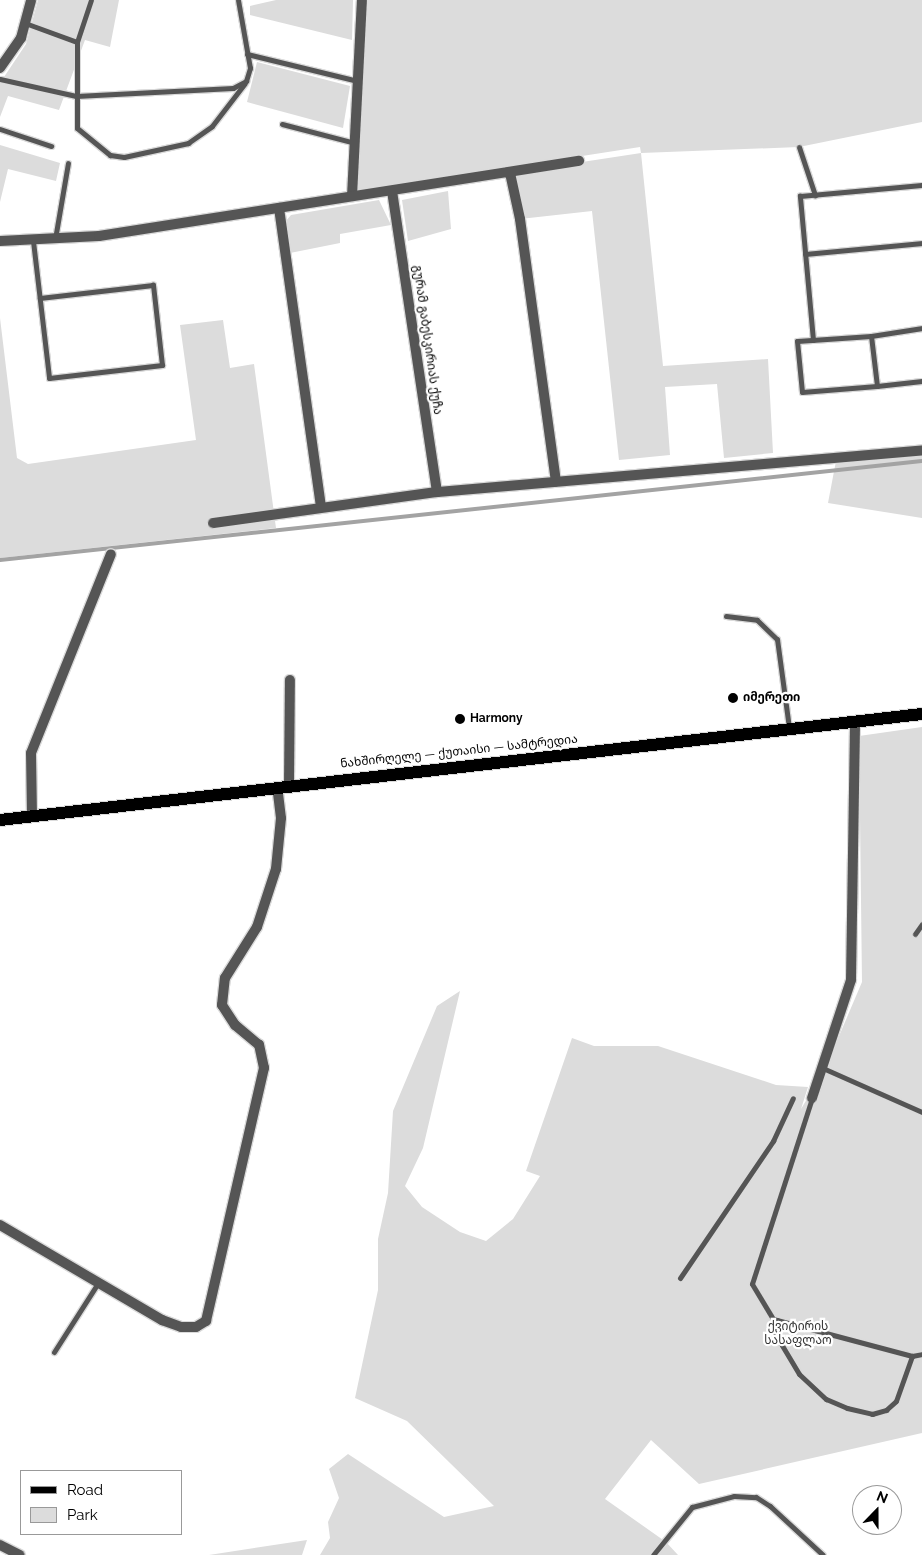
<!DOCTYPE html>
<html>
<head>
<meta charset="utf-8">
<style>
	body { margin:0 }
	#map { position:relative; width:922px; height:1555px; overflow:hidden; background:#fff; font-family:Raleway,"Noto Sans Georgian",sans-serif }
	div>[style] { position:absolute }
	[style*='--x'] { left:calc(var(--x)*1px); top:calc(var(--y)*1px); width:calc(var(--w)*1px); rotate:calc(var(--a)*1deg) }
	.green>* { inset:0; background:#dcdcdc }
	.stream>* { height:4px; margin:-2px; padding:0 2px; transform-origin:2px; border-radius:2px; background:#a3a3a3 }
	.roads { filter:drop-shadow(1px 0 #dbdbdb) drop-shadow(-1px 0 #dbdbdb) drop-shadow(0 1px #dbdbdb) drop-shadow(0 -1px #dbdbdb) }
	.lane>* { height:5px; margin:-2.5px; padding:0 2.5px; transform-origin:2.5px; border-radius:2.5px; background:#555 }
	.street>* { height:10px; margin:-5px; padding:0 5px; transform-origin:5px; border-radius:5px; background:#555 }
	.primary>* { height:12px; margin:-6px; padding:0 6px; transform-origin:6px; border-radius:6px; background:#000 }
	.dots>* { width:14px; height:14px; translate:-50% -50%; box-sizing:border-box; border:2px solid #fff; border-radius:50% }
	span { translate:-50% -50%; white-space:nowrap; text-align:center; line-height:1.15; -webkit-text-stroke:4.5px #fff; paint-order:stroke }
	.street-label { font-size:12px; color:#000 }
	.poi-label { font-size:12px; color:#000; font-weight:700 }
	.left { translate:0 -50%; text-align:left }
	.park-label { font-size:12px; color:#333 }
	.legend { position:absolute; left:20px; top:1470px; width:162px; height:65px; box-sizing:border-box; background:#fff; border:1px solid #999; margin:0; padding:6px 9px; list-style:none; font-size:15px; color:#000 }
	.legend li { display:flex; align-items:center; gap:10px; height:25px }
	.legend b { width:25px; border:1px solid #999 }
	.north { position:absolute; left:852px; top:1485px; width:50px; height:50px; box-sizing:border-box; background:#fff; border:1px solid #999; border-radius:50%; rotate:22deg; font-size:14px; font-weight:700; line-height:20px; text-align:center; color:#000 }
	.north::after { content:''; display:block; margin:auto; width:18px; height:22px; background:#000; clip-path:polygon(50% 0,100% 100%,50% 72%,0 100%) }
</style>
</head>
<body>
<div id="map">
	<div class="green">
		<i style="clip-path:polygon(38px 0,119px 0,110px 47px,85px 40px,59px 110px,8px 96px,0 117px,0 83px,26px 44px)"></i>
		<i style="clip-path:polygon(276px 0,353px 0,352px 40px,250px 15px,250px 6px)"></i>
		<i style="clip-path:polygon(367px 0,922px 0,922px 122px,799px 147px,641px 153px,663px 366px,768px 359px,773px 453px,724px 458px,717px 384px,665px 387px,670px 455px,619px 460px,592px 211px,520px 219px,510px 173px,641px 153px,640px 147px,357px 191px)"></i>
		<i style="clip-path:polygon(257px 62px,350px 86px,343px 128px,247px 102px)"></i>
		<i style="clip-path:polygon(0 145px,60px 163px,56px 181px,8px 169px,0 202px)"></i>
		<i style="clip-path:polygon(448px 191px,451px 229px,408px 241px,402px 200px)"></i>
		<i style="clip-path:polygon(379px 200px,391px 225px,340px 234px,340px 243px,290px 253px,285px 222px,291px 215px)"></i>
		<i style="clip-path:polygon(0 318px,17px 458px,28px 464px,196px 440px,180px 325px,223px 320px,230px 368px,254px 364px,276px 528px,0 558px)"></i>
		<i style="clip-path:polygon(922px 452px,922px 518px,828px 503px,836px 461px)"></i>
		<i style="clip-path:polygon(922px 727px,922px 1433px,699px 1484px,651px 1440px,605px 1499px,666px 1542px,678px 1555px,320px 1555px,330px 1538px,328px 1522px,339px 1498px,329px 1469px,348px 1454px,444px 1517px,494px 1506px,407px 1421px,355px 1398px,378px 1290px,378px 1239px,388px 1193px,393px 1111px,437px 1006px,460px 991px,423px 1148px,405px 1186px,422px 1207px,460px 1232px,486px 1241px,513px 1219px,540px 1176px,526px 1171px,572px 1038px,594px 1046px,658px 1046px,776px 1085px,808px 1087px,801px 1109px,825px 1069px,862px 982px,859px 736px)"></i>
		<i style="clip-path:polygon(307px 1540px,302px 1555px,209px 1555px)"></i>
	</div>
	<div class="stream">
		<i style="--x:0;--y:560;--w:927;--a:-6.13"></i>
	</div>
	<div class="roads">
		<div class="lane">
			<i style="--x:25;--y:23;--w:55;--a:20.1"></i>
			<i style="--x:77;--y:42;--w:44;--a:-71.6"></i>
			<i style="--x:77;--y:42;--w:86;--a:90"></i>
			<i style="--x:77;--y:128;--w:43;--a:39.3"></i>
			<i style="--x:110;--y:155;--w:14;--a:8"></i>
			<i style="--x:124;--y:157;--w:66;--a:-12.3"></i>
			<i style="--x:188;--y:143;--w:29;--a:-35"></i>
			<i style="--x:212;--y:126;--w:54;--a:-52.5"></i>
			<i style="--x:247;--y:54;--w:114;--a:13.7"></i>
			<i style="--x:0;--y:79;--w:78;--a:12.6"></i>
			<i style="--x:76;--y:96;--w:157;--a:-2.9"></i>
			<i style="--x:233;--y:88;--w:15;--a:-28"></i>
			<i style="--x:246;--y:81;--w:14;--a:-73"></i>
			<i style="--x:250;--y:68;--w:69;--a:-100"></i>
			<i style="--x:282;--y:124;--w:75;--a:14.6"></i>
			<i style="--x:0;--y:129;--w:54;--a:18.4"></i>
			<i style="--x:799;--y:147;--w:51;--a:71.6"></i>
			<i style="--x:55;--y:239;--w:77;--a:-80.3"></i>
			<i style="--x:33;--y:241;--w:138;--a:83.3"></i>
			<i style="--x:49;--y:378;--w:114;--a:-6.6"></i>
			<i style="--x:162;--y:365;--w:81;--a:-96.4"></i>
			<i style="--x:153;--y:285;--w:114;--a:173.4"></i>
			<i style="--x:805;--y:254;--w:118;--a:-5.4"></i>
			<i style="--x:871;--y:336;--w:52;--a:-8.9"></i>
			<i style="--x:813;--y:340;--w:145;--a:-95.2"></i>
			<i style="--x:800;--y:196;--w:122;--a:-5.2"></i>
			<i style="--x:877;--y:386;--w:50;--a:-96.8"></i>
			<i style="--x:871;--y:336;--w:74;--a:176.1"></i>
			<i style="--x:797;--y:341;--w:51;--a:84.4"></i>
			<i style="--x:802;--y:392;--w:75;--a:-4.6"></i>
			<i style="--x:877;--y:386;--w:45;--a:-6.3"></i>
			<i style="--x:726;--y:616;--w:31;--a:7"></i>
			<i style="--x:757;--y:620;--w:28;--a:44"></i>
			<i style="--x:777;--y:639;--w:90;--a:82.3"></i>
			<i style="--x:915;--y:934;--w:12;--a:-55"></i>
			<i style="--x:825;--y:1069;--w:106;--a:23.9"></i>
			<i style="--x:812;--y:1098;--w:195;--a:107.9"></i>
			<i style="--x:752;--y:1284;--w:41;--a:59"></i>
			<i style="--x:773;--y:1319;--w:144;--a:14.9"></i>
			<i style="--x:912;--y:1356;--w:10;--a:-11"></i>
			<i style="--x:680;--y:1278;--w:166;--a:-55.8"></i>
			<i style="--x:773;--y:1141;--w:47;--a:-65.1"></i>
			<i style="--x:777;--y:1320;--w:12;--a:104"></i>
			<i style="--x:774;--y:1332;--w:49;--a:59.2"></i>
			<i style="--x:799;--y:1374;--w:37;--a:43"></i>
			<i style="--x:826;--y:1399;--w:23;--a:23"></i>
			<i style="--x:847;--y:1408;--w:26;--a:13"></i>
			<i style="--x:872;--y:1414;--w:15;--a:-16"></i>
			<i style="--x:886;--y:1410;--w:13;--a:-42"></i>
			<i style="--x:896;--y:1401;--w:48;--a:-70.4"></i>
			<i style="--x:54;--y:1352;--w:82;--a:-57.5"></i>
			<i style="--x:653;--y:1555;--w:62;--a:-50.9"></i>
			<i style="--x:692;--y:1507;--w:43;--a:-14.7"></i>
			<i style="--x:734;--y:1496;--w:22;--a:3"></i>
			<i style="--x:756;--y:1497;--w:17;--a:33"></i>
			<i style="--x:770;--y:1506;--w:72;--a:42.8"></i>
		</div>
		<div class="street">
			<i style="--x:0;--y:68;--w:37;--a:-55"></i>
			<i style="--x:21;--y:38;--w:39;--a:-75"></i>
			<i style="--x:510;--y:173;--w:47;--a:77.7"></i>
			<i style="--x:520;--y:219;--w:265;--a:82.2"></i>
			<i style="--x:392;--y:191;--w:304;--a:81.5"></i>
			<i style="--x:352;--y:196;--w:196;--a:-87.1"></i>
			<i style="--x:279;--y:208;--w:302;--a:82"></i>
			<i style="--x:0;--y:241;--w:99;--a:-2.9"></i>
			<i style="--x:99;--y:236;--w:486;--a:-8.9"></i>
			<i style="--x:213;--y:523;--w:226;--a:-7.9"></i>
			<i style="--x:437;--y:492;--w:487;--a:-4.9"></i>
			<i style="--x:289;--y:785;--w:105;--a:-89.5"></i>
			<i style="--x:32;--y:816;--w:63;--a:-90.9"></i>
			<i style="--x:31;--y:753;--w:214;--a:-68.1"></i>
			<i style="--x:812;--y:1098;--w:124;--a:-71.7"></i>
			<i style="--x:851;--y:980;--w:258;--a:-89.1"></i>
			<i style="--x:0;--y:1225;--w:188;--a:30.4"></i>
			<i style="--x:162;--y:1320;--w:20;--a:20"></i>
			<i style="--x:181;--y:1327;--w:15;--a:0"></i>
			<i style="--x:196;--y:1327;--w:12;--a:-31"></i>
			<i style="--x:206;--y:1321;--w:260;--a:-77.1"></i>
			<i style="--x:264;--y:1068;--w:24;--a:-102"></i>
			<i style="--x:259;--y:1045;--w:31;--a:-140"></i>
			<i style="--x:235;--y:1025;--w:24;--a:-123"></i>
			<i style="--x:222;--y:1005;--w:27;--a:-84"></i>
			<i style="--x:225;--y:978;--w:60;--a:-57.9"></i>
			<i style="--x:257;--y:927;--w:61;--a:-71.9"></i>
			<i style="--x:276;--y:869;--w:51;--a:-84.4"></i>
			<i style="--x:281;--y:818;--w:31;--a:-97"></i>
			<i style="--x:0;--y:1545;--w:22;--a:27"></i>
		</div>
		<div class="primary">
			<i style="--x:0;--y:820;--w:928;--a:-6.56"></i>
		</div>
	</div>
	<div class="dots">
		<i style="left:733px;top:698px;background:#000"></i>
		<i style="left:460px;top:719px;background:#000"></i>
	</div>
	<div class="street-label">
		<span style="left:427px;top:340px;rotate:82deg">გურამ გაბესკირიას ქუჩა</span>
		<span style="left:459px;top:752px;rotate:-6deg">ნახშირღელე — ქუთაისი — სამტრედია</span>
	</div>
	<div class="poi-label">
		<span class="left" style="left:743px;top:698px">იმერეთი</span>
		<span class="left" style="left:470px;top:719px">Harmony</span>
	</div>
	<div class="park-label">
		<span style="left:798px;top:1334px">ქვიტირის<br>სასაფლაო</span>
	</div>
	<ul class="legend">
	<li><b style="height:6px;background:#000"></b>Road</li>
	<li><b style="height:14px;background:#dcdcdc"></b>Park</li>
	</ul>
	<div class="north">N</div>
</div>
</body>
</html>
